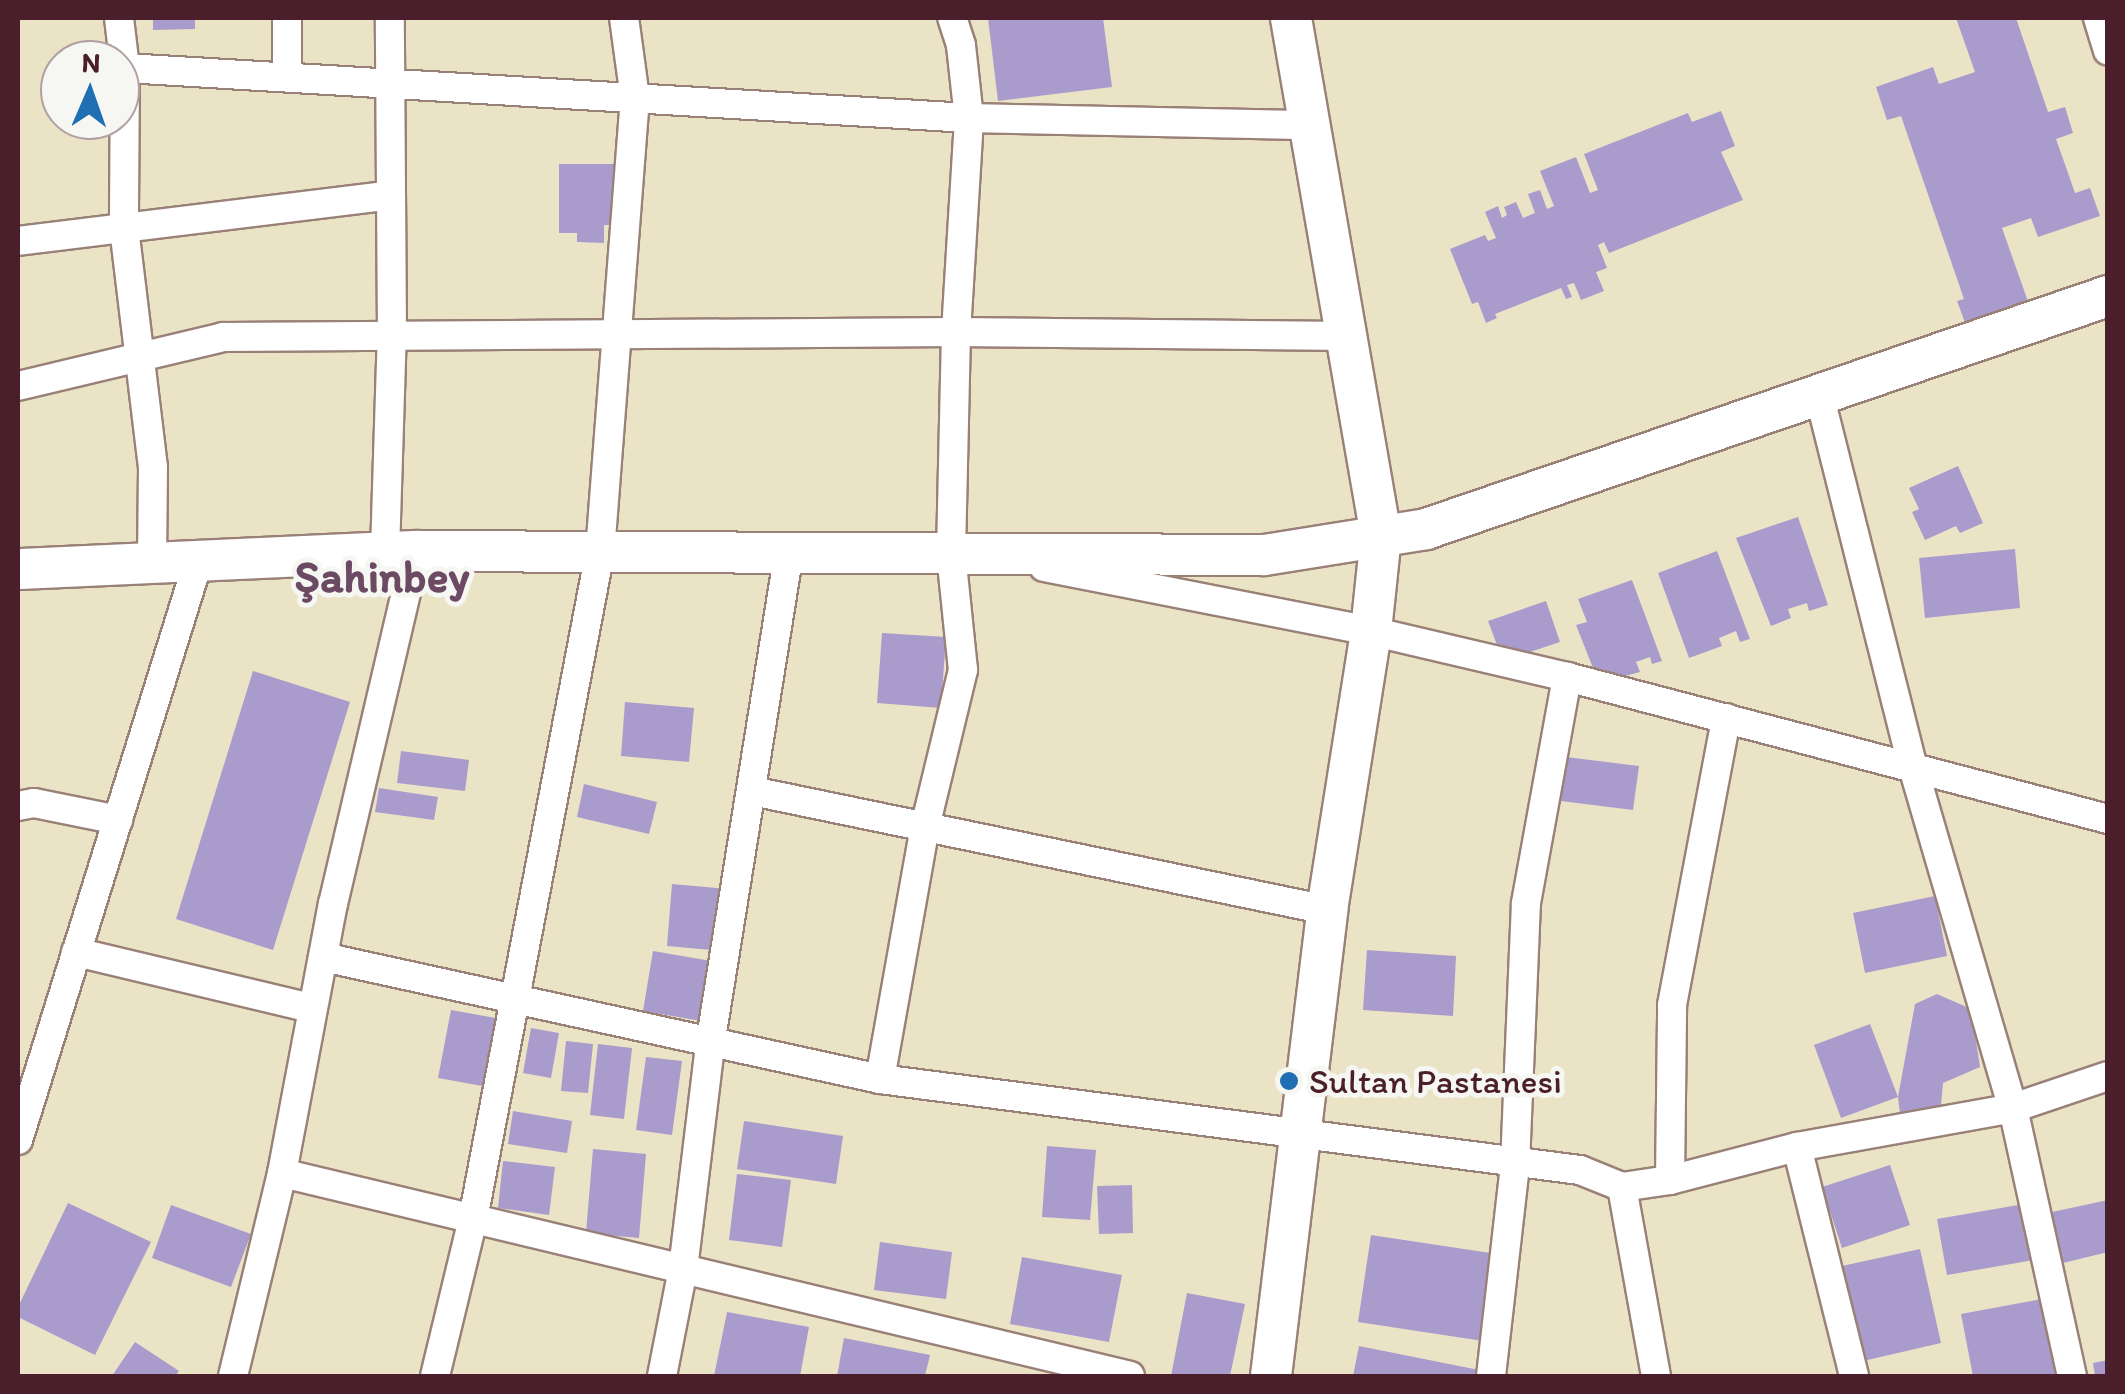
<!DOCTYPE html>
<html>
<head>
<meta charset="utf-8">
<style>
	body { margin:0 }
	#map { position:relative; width:2125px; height:1394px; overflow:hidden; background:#ebe3c6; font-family:Itim,sans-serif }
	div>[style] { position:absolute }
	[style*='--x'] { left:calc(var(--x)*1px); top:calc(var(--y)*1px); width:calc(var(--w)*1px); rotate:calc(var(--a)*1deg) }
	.building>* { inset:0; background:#aa9bcd }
	.roads { filter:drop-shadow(2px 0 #9a8178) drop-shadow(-2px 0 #9a8178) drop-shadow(0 2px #9a8178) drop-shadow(0 -2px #9a8178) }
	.street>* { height:28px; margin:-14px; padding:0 14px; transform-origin:14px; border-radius:14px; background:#fff }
	.secondary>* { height:40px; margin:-20px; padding:0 20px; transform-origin:20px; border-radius:20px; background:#fff }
	.dots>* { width:28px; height:28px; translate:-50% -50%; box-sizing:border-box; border:5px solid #f6f6f2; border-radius:50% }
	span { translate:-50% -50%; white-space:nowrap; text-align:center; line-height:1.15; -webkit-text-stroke:10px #f6f6f2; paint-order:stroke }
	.poi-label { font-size:35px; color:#4a1f2b }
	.left { translate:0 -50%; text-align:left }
	.district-label { font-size:45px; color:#6c4a64; font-weight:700 }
	.frame { position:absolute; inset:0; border:20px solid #4a1f2b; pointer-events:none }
	.north { position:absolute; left:40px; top:40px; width:100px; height:100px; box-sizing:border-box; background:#f6f6f2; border:2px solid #b1a0a2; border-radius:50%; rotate:2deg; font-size:28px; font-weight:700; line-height:40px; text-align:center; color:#4a1f2b }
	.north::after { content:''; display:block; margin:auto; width:35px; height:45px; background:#1f6fb2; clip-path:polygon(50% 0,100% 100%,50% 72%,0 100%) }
</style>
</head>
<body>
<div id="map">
	<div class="building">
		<i style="clip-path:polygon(153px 18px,195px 18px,195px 29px,153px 30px)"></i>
		<i style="clip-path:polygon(988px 18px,1103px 18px,1112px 87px,998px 101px)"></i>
		<i style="clip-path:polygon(1956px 18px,2016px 18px,2048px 112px,2065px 107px,2073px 133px,2056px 139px,2075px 193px,2090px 188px,2100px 216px,2038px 237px,2031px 218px,2002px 228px,2030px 307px,1967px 328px,1957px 301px,1964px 299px,1901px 116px,1887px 120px,1876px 87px,1933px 67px,1939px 84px,1975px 72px)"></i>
		<i style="clip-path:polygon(1721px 111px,1735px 146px,1721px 152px,1743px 200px,1609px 253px,1604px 242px,1598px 245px,1607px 268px,1596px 272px,1604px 291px,1581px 300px,1574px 283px,1567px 285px,1572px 297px,1566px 299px,1561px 288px,1495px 314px,1497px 318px,1486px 323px,1478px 302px,1472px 304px,1450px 249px,1485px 235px,1488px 241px,1496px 238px,1485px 212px,1498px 206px,1502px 218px,1507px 215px,1504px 207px,1516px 202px,1523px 218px,1535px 213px,1528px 194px,1540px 190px,1547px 209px,1554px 206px,1540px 171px,1576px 157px,1590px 193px,1598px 190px,1584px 154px,1688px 113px,1692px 122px)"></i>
		<i style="clip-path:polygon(559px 164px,614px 164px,614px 225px,604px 225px,604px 243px,577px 242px,577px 233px,559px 233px)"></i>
		<i style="clip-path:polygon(1958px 466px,1983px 523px,1960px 533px,1956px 526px,1925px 540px,1912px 512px,1919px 509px,1909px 488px)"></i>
		<i style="clip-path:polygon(1798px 517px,1828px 605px,1809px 611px,1807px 603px,1788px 609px,1791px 618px,1771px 626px,1736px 538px)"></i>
		<i style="clip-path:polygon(2015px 549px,2020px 608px,1925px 618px,1919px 558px)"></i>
		<i style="clip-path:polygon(1717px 551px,1750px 639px,1740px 642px,1736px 631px,1719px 638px,1722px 646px,1689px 658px,1658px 573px)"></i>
		<i style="clip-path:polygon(1632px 580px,1662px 661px,1652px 664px,1650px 657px,1636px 662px,1640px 672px,1599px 683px,1576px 625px,1587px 622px,1578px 599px)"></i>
		<i style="clip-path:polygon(1546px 601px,1560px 642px,1503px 661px,1488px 621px)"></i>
		<i style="clip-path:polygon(882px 633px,946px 637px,941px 708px,877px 703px)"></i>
		<i style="clip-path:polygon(253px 671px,350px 702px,273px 950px,176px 919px)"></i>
		<i style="clip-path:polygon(625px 702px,694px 708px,689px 762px,621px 756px)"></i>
		<i style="clip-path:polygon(401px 751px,469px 760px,465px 791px,397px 783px)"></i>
		<i style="clip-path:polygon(1566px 757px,1639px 766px,1633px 810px,1561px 801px)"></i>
		<i style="clip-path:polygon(584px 784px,657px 802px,649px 834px,577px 817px)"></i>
		<i style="clip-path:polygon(379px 788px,438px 797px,434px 820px,375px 812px)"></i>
		<i style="clip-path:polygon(672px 884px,728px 889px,723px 951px,667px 946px)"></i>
		<i style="clip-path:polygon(1935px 896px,1947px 956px,1865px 973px,1853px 913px)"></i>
		<i style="clip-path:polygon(1367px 950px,1456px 956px,1453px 1016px,1363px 1010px)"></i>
		<i style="clip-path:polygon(653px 951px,717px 962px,707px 1022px,643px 1011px)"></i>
		<i style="clip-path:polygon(1937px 994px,1971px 1009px,1980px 1067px,1943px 1083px,1941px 1105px,1901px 1123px,1898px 1097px,1915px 1004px)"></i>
		<i style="clip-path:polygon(451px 1010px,501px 1019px,488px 1087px,438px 1078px)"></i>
		<i style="clip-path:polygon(1870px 1024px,1898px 1097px,1841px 1118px,1814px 1045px)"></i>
		<i style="clip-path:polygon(531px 1028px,559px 1033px,551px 1078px,523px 1073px)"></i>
		<i style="clip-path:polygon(566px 1041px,593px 1044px,588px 1093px,561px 1091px)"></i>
		<i style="clip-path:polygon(598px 1044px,632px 1048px,624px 1119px,590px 1115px)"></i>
		<i style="clip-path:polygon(646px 1057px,682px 1061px,672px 1135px,636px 1130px)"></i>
		<i style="clip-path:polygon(513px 1111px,572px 1121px,567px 1153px,508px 1144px)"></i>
		<i style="clip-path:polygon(744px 1121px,843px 1136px,836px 1184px,737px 1169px)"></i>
		<i style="clip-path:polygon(1047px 1146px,1096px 1150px,1090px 1220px,1042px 1217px)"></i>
		<i style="clip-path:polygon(593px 1149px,646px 1154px,639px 1238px,586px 1233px)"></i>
		<i style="clip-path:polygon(503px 1161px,555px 1167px,549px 1215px,498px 1208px)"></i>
		<i style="clip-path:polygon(1890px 1165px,1910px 1225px,1842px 1248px,1822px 1187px)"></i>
		<i style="clip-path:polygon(737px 1174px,791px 1180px,782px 1247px,729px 1240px)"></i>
		<i style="clip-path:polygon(1132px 1185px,1133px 1233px,1099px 1234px,1097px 1186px)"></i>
		<i style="clip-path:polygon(2108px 1200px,2108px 1252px,2063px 1263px,2052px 1212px)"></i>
		<i style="clip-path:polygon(68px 1203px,151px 1242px,95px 1355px,18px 1317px,18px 1307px)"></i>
		<i style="clip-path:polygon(2024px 1204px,2034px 1260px,1947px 1275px,1937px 1219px)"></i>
		<i style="clip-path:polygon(171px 1205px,251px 1234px,231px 1287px,152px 1258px)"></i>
		<i style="clip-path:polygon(1371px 1235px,1497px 1254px,1483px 1341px,1358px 1322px)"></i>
		<i style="clip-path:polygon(880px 1242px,952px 1252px,946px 1299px,874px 1290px)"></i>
		<i style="clip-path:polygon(1920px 1249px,1941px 1343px,1863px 1361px,1842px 1266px)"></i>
		<i style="clip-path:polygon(1022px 1257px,1122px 1275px,1109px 1342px,1010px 1324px)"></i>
		<i style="clip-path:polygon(1187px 1293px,1245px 1304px,1230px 1376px,1171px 1376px)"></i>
		<i style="clip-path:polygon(2042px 1299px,2057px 1376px,1973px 1376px,1961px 1314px)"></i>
		<i style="clip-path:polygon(727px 1312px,809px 1327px,800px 1376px,714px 1376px)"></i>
		<i style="clip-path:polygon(844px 1338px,930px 1355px,925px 1376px,837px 1376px)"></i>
		<i style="clip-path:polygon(135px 1342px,179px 1371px,175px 1376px,112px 1376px)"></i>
		<i style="clip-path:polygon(1359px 1346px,1479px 1370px,1478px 1376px,1353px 1376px)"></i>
		<i style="clip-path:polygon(2108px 1360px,2108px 1376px,2095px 1376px,2093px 1363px)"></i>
	</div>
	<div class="roads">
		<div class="street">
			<i style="--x:119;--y:18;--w:50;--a:83.2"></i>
			<i style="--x:125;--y:68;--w:160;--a:90.4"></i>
			<i style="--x:124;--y:228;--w:241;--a:83.1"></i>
			<i style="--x:153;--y:467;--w:94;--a:90.6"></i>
			<i style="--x:2098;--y:18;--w:34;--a:73"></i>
			<i style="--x:125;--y:68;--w:845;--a:3.39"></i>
			<i style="--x:969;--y:118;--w:341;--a:1.2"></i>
			<i style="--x:287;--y:77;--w:59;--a:-90"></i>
			<i style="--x:18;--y:241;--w:375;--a:-7"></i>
			<i style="--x:18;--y:386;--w:211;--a:-13.4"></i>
			<i style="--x:223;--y:337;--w:733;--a:-0.39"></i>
			<i style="--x:956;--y:332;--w:391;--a:0.6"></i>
			<i style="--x:1819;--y:394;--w:385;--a:75.9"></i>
			<i style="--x:1913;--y:767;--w:355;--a:73.7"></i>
			<i style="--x:2013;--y:1108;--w:274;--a:77.6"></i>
			<i style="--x:385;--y:552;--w:218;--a:-88.2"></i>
			<i style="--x:392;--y:334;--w:316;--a:-90.4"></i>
			<i style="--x:1044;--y:567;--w:333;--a:11.1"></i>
			<i style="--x:1371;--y:631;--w:201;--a:13.2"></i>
			<i style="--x:1567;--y:677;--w:559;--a:14.71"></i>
			<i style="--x:752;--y:791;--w:587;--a:11.69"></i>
			<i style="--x:18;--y:806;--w:16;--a:-11"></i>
			<i style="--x:34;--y:803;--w:86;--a:11.4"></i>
			<i style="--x:76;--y:952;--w:242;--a:13.4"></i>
			<i style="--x:323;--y:957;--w:570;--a:12.35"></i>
			<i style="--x:880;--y:1079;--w:706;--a:7.41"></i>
			<i style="--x:1580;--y:1170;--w:45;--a:22"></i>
			<i style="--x:1622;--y:1187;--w:49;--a:-8.3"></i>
			<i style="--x:1670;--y:1180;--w:131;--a:-14.6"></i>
			<i style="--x:1797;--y:1147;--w:219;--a:-10.2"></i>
			<i style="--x:2013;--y:1108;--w:100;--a:-18.6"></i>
			<i style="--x:880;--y:1079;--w:256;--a:-79.9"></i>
			<i style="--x:925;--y:827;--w:162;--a:-76.4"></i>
			<i style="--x:963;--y:670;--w:118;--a:-95.9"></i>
			<i style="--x:951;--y:553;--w:221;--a:-88.7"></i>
			<i style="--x:956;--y:332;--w:214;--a:-86.5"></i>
			<i style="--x:969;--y:118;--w:73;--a:-96.3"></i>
			<i style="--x:961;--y:45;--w:28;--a:-108"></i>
			<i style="--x:18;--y:1140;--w:609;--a:-72.7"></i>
			<i style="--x:1797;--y:1147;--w:236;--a:76"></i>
			<i style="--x:282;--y:1173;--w:872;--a:13.46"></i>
			<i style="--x:1670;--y:1180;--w:175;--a:-89.3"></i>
			<i style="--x:1672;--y:1005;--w:292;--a:-79.3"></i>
			<i style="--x:1622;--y:1187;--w:192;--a:79.8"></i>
			<i style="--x:233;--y:1376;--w:209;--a:-76.4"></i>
			<i style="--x:282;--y:1173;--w:274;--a:-79.3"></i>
			<i style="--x:333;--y:904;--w:363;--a:-76.8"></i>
			<i style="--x:435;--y:1376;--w:162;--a:-76.4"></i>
			<i style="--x:473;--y:1219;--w:679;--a:-79.22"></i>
			<i style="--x:600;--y:552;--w:455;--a:-85.6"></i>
			<i style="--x:635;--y:98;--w:81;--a:-97.8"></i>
			<i style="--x:662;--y:1376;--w:109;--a:-78.9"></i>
			<i style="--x:683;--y:1269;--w:226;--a:-83.1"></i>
			<i style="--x:710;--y:1045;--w:499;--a:-80.9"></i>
			<i style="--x:1491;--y:1376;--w:212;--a:-83.5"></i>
			<i style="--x:1515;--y:1165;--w:262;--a:-87.6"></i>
			<i style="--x:1526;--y:903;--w:230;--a:-79.7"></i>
		</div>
		<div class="secondary">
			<i style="--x:18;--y:569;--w:398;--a:-2.6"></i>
			<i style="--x:416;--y:551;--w:848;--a:0.27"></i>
			<i style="--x:1264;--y:555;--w:164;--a:-9.1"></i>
			<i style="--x:1426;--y:529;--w:721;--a:-18.86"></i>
			<i style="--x:1271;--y:1376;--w:469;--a:-83.1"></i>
			<i style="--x:1327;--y:910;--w:282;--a:-81"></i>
			<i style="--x:1371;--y:631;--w:96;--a:-84"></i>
			<i style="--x:1381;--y:536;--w:526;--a:-99.86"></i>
		</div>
	</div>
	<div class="dots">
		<i style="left:1289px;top:1081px;background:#1f6fb2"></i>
	</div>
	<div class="poi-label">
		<span class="left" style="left:1309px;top:1081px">Sultan Pastanesi</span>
	</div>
	<div class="district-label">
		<span style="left:382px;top:577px">Şahinbey</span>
	</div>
	<div class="frame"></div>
	<div class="north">N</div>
</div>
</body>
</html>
